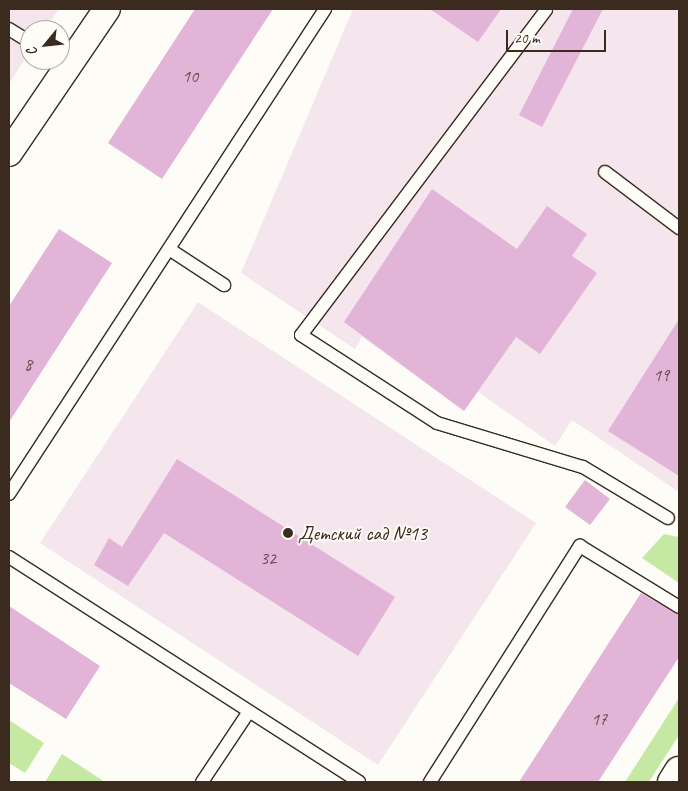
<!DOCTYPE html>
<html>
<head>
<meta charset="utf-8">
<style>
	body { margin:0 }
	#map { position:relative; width:688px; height:791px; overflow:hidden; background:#fdfcf7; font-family:Caveat,sans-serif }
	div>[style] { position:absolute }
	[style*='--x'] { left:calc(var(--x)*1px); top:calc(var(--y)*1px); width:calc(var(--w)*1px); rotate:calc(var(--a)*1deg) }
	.built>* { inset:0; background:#f5e6ed }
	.green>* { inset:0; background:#c5e9a2 }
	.building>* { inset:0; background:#e2b4d7 }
	.roads { filter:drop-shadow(1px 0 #3b2a1e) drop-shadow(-1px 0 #3b2a1e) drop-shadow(0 1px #3b2a1e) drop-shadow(0 -1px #3b2a1e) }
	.lane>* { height:12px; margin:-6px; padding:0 6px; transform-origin:6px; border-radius:6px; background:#fdfcf7 }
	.street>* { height:26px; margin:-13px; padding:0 13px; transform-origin:13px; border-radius:13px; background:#fdfcf7 }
	.secondary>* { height:28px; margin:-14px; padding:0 14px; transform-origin:14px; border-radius:14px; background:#fdfcf7 }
	.dots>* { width:14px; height:14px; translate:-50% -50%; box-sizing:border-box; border:2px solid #fdfcf7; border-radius:50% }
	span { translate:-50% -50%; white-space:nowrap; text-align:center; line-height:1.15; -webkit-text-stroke:4px #fdfcf7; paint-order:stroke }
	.number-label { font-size:18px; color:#654c4c }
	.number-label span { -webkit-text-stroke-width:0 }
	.poi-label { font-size:20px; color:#3b2a1e }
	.left { translate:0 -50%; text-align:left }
	.frame { position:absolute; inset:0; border:10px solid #3b2a1e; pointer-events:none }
	.north { position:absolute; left:20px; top:20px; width:50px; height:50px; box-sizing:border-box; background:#fdfcf7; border:1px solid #afa8a0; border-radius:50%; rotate:242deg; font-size:14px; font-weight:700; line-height:20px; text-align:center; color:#3b2a1e }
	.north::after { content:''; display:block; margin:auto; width:18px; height:22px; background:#3b2a1e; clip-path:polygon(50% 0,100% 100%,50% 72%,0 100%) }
	.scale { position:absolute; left:506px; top:30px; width:100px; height:22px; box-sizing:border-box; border:2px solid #3b2a1e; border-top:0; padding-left:6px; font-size:15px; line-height:18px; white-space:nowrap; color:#3b2a1e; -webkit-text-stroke:4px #fdfcf7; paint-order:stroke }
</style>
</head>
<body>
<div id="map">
	<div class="built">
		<i style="clip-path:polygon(9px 9px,59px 9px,44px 30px,30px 30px,30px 51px,9px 84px)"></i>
		<i style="clip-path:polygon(353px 9px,679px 9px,679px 492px,572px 420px,555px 446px,478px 392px,464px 411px,362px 337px,355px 349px,241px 273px)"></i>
		<i style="clip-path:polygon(198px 302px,536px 523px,378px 765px,40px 543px)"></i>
	</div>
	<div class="green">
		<i style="clip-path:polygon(664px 534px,679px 537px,679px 583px,642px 558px)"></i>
		<i style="clip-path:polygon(679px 698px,679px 735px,649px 782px,625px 782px)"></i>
		<i style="clip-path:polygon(9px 720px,44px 743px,25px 773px,9px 763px)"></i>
		<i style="clip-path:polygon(62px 754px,105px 782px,45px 782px)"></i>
	</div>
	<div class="building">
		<i style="clip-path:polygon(195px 9px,273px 9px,162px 179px,108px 143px)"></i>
		<i style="clip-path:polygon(430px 9px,501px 9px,478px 42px)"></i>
		<i style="clip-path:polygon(573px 9px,603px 9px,542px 127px,519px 115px)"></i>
		<i style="clip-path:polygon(432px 189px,517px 249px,547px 206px,587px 234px,572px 256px,597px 273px,540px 354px,516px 337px,464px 411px,344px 322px)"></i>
		<i style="clip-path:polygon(59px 229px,112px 263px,9px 422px,9px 306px)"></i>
		<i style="clip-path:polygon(679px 319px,679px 476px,608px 431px)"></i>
		<i style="clip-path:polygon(177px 459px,395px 597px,358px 656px,164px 533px,128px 586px,94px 565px,109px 538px,122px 547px)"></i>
		<i style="clip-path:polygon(585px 480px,610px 499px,590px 525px,565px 507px)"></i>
		<i style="clip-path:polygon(641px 593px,679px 615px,679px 657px,598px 782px,519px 782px)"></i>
		<i style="clip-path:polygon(9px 606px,100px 666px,66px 719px,9px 683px)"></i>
	</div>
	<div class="roads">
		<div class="lane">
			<i style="--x:546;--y:10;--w:407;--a:127"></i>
			<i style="--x:301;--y:335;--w:162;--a:32.9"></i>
			<i style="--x:437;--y:423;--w:152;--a:16.8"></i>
			<i style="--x:583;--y:467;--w:99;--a:31"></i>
			<i style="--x:9;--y:29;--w:25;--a:32"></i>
			<i style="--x:605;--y:172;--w:93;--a:37.1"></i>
			<i style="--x:169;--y:249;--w:66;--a:33.2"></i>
			<i style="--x:9;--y:494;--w:579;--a:-56.91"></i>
			<i style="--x:9;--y:557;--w:416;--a:32.7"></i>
			<i style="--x:202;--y:782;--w:83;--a:-56.3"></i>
			<i style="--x:430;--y:782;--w:280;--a:-57.6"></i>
			<i style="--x:580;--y:546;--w:116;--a:31.6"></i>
		</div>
		<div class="street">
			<i style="--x:9;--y:153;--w:174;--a:-55.8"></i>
		</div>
		<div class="secondary">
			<i style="--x:672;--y:782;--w:13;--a:-58"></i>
		</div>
	</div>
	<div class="dots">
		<i style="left:288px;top:533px;background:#3b2a1e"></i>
	</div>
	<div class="number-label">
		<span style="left:190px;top:76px">10</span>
		<span style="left:28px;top:364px">8</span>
		<span style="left:661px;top:375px">19</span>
		<span style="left:268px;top:558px">32</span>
		<span style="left:599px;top:719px">17</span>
	</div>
	<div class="poi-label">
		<span class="left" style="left:298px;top:533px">Детский сад №13</span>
	</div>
	<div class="frame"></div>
	<div class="north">С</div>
	<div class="scale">20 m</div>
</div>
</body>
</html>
